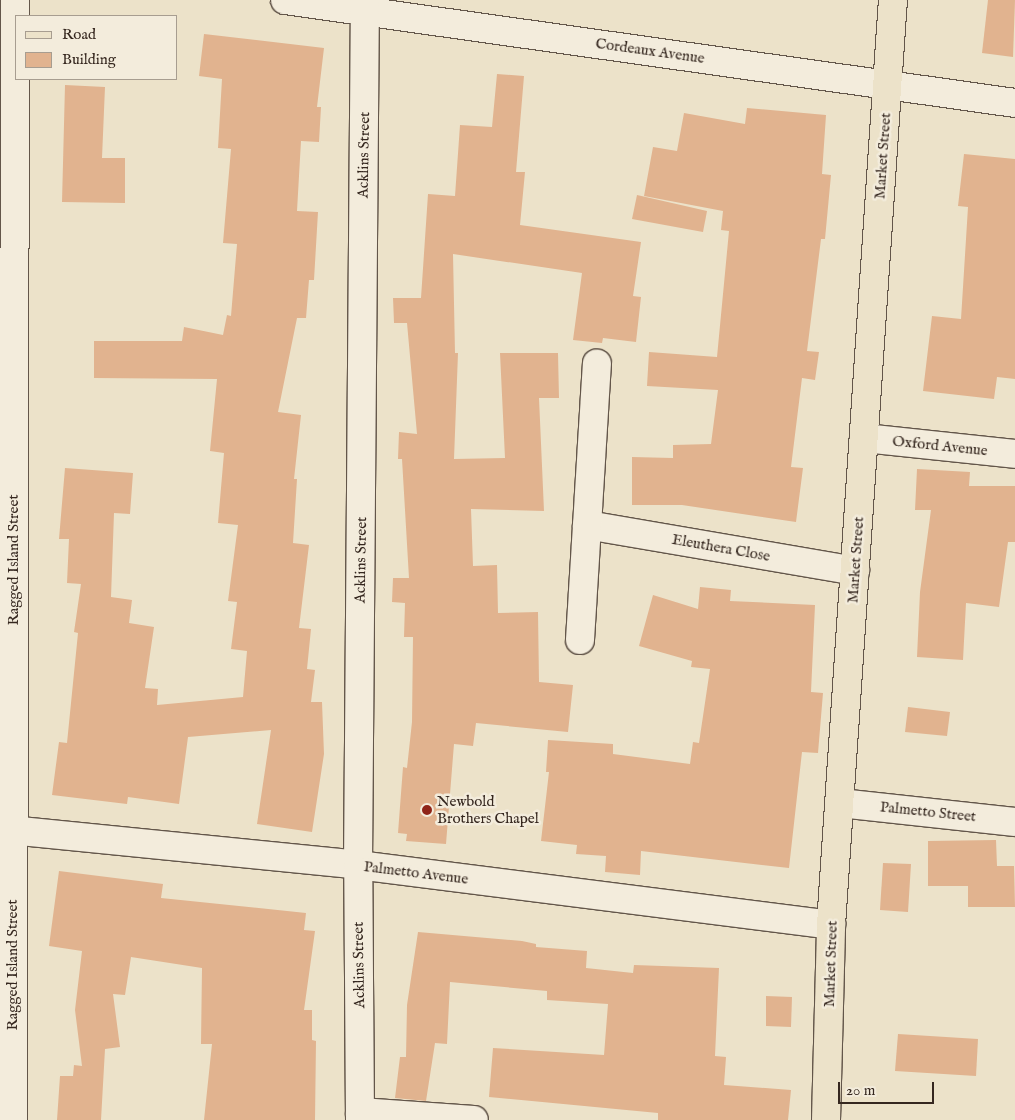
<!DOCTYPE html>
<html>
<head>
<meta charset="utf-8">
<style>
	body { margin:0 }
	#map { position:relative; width:1015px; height:1120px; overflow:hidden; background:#ece2c9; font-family:"IM FELL English",serif }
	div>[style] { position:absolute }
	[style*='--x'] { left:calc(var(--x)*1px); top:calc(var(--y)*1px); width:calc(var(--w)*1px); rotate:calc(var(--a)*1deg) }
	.building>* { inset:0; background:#e1b38f }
	.roads { filter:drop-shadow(1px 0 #63564a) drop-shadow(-1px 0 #63564a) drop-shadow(0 1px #63564a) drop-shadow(0 -1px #63564a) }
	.minor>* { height:28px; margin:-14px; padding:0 14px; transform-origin:14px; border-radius:14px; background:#f3ecdc }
	.major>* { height:28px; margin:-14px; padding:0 14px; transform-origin:14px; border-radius:14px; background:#ece2c9 }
	.dots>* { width:14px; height:14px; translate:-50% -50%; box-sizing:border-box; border:2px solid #f3ecdc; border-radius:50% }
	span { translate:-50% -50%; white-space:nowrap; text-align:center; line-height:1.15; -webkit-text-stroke:5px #f3ecdc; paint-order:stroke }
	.street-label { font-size:15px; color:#35271f }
	.poi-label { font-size:15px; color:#35271f }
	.left { translate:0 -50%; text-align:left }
	.legend { position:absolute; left:15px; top:15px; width:162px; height:65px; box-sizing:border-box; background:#f3ecdc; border:1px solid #a79d90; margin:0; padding:6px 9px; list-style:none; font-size:15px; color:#35271f }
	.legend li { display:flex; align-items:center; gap:10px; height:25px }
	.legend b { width:25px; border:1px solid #a79d90 }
	.scale { position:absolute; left:838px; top:1082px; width:96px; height:22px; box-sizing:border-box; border:2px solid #35271f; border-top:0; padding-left:6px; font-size:15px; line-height:18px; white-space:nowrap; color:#35271f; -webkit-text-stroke:4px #f3ecdc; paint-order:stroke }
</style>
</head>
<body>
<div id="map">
	<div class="building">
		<i style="clip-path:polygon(988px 0,1015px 0,1013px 57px,982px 53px)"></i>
		<i style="clip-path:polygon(204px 34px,324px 48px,317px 107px,321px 107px,319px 142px,301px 141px,297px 211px,318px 212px,314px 280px,309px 280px,306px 318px,297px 318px,278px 412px,301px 415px,294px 479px,297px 479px,293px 543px,309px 545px,299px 628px,311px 629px,307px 669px,315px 670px,311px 702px,322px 702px,324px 754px,312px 832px,257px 824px,271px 730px,188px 737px,179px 804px,128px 797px,127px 804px,52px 795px,59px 742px,67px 743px,78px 633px,74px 632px,81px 584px,67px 583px,69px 539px,59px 539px,65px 468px,133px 473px,130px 514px,114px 513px,111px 597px,132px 600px,129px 623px,154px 627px,145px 688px,158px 689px,157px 705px,243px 697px,247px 651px,231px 649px,237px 602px,228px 601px,238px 525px,218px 523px,224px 453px,210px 451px,217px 379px,94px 378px,94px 341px,182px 341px,184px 327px,223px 335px,227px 315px,231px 316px,237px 244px,223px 243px,231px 149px,218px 148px,222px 79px,199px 76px)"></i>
		<i style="clip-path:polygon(497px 74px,524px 76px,516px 172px,525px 172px,520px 225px,641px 242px,633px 296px,641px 297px,636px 342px,603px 338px,602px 343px,573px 340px,582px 273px,453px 254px,455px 353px,458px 353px,454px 459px,505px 458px,500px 353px,558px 353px,559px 398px,539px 398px,544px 511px,471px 509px,473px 566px,497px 565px,498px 613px,538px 612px,539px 682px,573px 685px,568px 732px,476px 723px,473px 746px,454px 744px,446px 844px,406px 841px,407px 834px,398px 833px,403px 767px,407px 768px,412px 722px,413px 637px,404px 637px,405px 603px,392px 602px,393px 578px,409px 578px,402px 459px,398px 459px,399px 432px,417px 434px,407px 323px,394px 323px,393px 298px,421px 298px,428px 194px,455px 196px,460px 125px,492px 127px)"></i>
		<i style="clip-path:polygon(65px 85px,105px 87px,102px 158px,125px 158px,125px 203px,62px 202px)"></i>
		<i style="clip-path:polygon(747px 108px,826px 115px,822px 174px,831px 175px,825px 239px,821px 239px,807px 351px,819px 352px,815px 380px,802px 378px,791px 467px,803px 468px,796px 522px,682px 505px,632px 505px,632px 457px,673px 458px,673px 445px,711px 444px,718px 390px,647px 386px,649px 352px,717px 357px,729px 231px,721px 230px,723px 211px,644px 196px,653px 147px,677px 151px,684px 113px,745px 124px)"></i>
		<i style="clip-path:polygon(964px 154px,1015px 159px,1015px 379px,997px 377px,994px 399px,923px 391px,932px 316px,961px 319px,968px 207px,958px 206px)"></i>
		<i style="clip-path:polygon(637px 195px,707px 211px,703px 232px,632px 219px)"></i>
		<i style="clip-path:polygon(917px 469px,970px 472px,969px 486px,1015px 486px,1015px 542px,1008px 542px,999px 607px,966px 603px,963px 660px,917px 657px,920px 592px,931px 510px,915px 510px)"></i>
		<i style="clip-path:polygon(700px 587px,731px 590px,730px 601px,815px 605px,811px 692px,823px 693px,818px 753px,802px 752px,789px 868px,641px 851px,640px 875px,605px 872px,606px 856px,576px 854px,577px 845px,541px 841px,549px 772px,546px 772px,548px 740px,613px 744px,613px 754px,690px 764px,693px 742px,699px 743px,710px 669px,691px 667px,692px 661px,639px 646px,653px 595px,698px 609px)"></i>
		<i style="clip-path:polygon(908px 707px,950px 712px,947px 736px,905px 732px)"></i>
		<i style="clip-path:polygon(996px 840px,997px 866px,1014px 866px,1015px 907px,968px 907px,968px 886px,928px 886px,928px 841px)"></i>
		<i style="clip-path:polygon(883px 863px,911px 864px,908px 912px,880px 910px)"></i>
		<i style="clip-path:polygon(59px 871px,163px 884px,161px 898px,306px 913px,304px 930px,315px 931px,304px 1010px,312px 1010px,312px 1040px,316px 1041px,315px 1120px,204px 1120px,212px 1044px,201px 1044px,202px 968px,131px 957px,125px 995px,113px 994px,120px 1047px,105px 1049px,101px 1120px,57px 1120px,60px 1076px,73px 1076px,74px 1065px,82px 1066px,75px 1010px,82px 951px,49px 946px)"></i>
		<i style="clip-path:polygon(418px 932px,522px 941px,536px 944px,536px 947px,587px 951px,586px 968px,633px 973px,634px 965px,719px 968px,715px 1056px,726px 1057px,724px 1085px,791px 1090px,788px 1120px,658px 1120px,658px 1113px,489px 1097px,493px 1048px,604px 1055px,608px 1004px,547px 1000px,547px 991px,450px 982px,447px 1044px,435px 1043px,426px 1101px,395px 1098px,400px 1057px,406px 1057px,407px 1005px)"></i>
		<i style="clip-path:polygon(766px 996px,792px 997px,791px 1027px,766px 1026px)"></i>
		<i style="clip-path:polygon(898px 1034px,978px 1039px,976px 1076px,895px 1071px)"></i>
	</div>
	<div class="roads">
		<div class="minor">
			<i style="--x:285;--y:0;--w:737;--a:8.03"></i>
			<i style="--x:864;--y:438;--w:152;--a:6"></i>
			<i style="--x:587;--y:525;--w:272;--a:9.7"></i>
			<i style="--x:580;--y:640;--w:277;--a:-86.5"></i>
			<i style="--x:840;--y:803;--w:176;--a:6.2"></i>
			<i style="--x:0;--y:829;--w:360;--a:5.7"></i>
			<i style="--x:358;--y:865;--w:477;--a:7.2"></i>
			<i style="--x:360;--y:1112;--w:114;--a:4"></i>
			<i style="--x:13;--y:1120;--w:1120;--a:-89.9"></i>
			<i style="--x:360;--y:1120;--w:255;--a:-90.4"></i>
			<i style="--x:358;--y:865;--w:865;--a:-89.54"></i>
		</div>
		<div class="major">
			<i style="--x:826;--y:1120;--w:195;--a:-88.5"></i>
			<i style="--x:831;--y:925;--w:927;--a:-86.17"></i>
		</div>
	</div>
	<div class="dots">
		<i style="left:427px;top:810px;background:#8f2418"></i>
	</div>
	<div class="street-label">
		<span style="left:650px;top:51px;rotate:8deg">Cordeaux Avenue</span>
		<span style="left:364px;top:155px;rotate:-89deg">Acklins Street</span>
		<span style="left:883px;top:156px;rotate:-86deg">Market Street</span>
		<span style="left:940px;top:446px;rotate:6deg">Oxford Avenue</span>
		<span style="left:721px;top:548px;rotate:10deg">Eleuthera Close</span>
		<span style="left:14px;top:560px;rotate:-90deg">Ragged Island Street</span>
		<span style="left:361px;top:560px;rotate:-89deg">Acklins Street</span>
		<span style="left:856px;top:560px;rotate:-86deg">Market Street</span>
		<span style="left:928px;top:812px;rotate:6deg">Palmetto Street</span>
		<span style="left:416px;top:873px;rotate:7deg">Palmetto Avenue</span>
		<span style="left:831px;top:964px;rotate:-88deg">Market Street</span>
		<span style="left:13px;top:965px;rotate:-90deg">Ragged Island Street</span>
		<span style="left:359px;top:965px;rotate:-91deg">Acklins Street</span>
	</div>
	<div class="poi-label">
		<span class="left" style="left:437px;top:810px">Newbold<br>Brothers Chapel</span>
	</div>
	<ul class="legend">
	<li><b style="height:6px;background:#ece2c9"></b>Road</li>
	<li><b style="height:14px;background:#e1b38f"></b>Building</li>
	</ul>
	<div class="scale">20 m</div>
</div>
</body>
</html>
